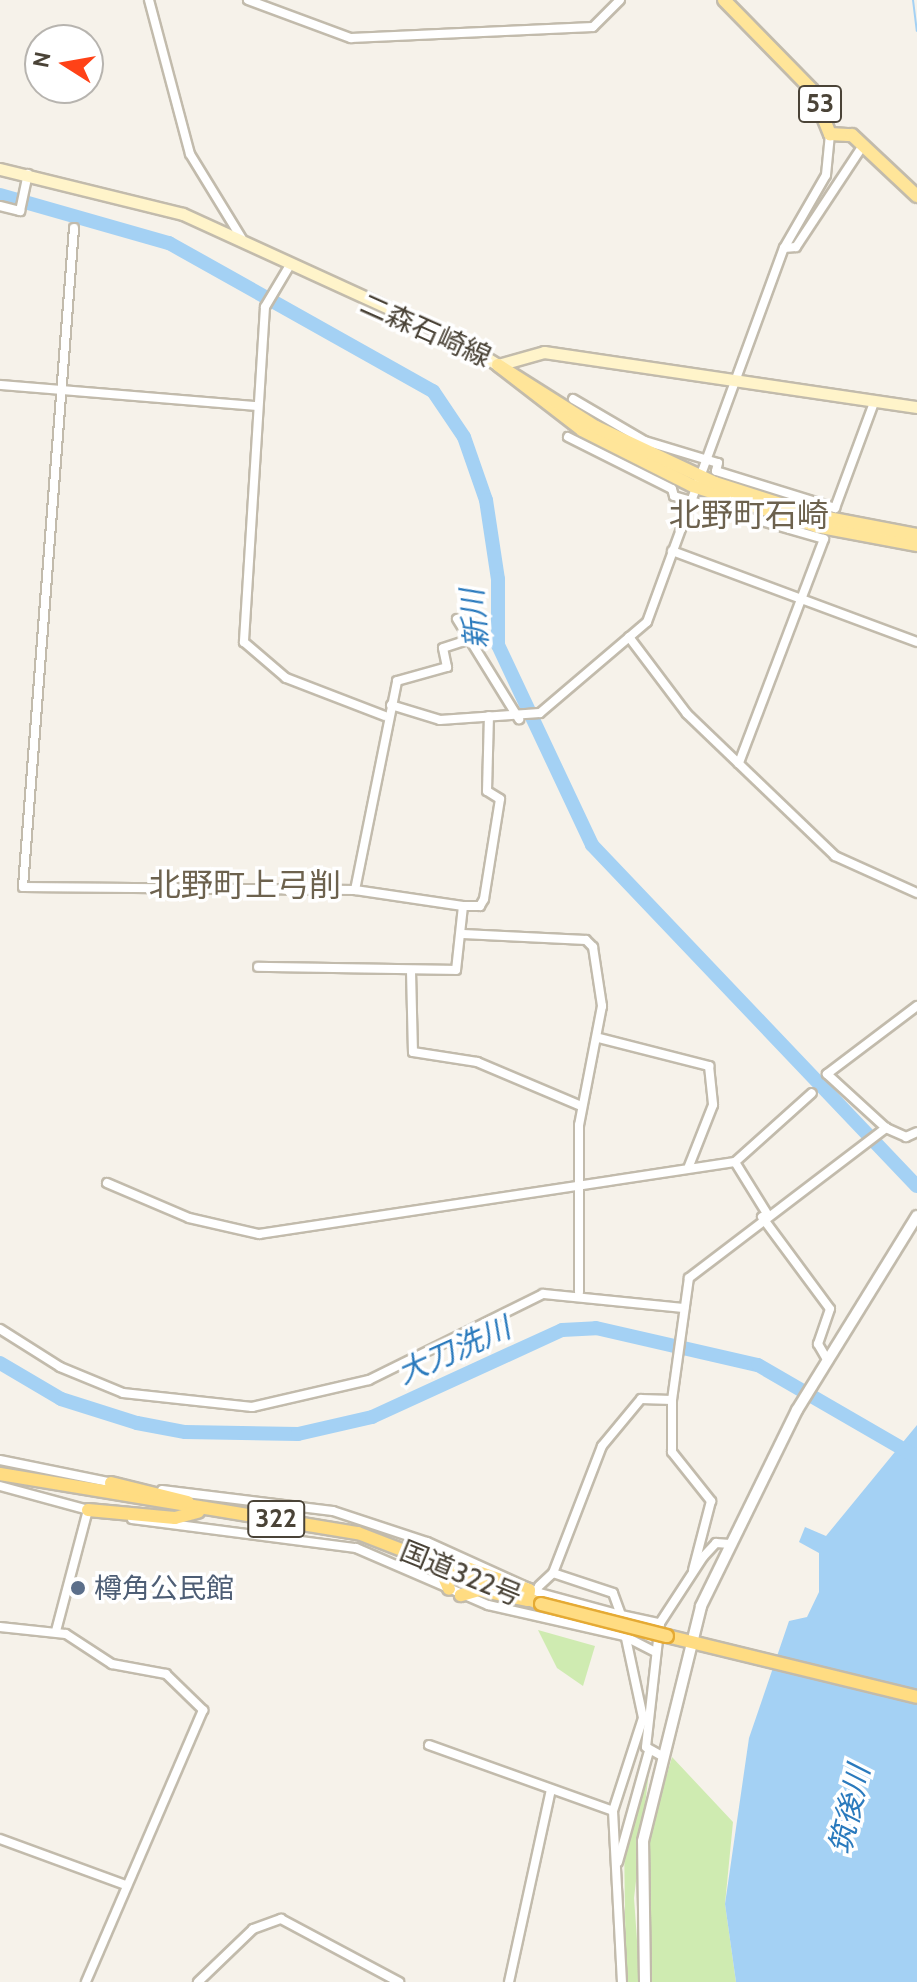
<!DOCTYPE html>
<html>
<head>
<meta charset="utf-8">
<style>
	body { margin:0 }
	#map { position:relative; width:917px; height:1982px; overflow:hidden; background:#f6f2ea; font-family:Cabin,"Noto Sans JP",sans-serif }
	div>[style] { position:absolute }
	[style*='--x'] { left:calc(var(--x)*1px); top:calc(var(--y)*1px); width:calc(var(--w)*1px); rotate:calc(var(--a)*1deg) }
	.green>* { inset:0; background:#cfebb1 }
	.water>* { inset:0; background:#a4d1f4 }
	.stream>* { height:2px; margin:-1px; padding:0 1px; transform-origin:1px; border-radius:1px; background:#a4d1f4 }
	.river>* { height:14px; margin:-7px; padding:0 7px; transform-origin:7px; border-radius:7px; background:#a4d1f4 }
	.roads { filter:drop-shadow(2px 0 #c2bbac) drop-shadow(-2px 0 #c2bbac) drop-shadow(0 2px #c2bbac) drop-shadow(0 -2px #c2bbac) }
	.minor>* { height:8px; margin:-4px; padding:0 4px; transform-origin:4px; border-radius:4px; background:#fff }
	.tertiary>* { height:10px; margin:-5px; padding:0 5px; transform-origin:5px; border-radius:5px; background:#fff }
	.secondary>* { height:11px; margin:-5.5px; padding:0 5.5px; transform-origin:5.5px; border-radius:5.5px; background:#fff4ca }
	.primary>* { height:12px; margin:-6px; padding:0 6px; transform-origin:6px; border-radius:6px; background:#ffe599 }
	.trunk>* { height:12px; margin:-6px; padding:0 6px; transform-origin:6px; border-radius:6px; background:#ffdc82 }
	.bridges { filter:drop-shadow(2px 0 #e5aa34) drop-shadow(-2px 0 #e5aa34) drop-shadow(0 2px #e5aa34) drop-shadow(0 -2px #e5aa34) }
	.trunk-bridge>* { height:12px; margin:-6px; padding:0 6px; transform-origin:6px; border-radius:6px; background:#ffdc82 }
	.dots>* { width:22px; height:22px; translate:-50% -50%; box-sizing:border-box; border:4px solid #fff; border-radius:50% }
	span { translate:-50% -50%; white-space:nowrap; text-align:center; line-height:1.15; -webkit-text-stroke:7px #fff; paint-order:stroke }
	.shield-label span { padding:2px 6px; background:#fff; border:2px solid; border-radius:6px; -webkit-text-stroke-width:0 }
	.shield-label { font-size:26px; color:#4a4337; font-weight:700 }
	.street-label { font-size:28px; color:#4a4337 }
	.service-label { font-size:28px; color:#4e5e75 }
	.left { translate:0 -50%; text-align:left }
	.water-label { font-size:30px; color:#2a7abd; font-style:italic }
	.quarter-label { font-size:32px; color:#6d624e }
	.north { position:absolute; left:24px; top:24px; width:80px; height:80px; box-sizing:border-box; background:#fff; border:2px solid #b7b4af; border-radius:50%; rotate:281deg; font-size:22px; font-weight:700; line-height:32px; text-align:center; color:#4a4337 }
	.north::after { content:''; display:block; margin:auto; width:28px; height:36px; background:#ff4217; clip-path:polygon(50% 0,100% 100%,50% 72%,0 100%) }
</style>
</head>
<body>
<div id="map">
	<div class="green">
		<i style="clip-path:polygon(538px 1630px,595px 1646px,583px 1686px,557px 1668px)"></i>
		<i style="clip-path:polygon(672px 1757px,733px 1822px,725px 1904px,736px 1982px,651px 1982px,649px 1836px)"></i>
		<i style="clip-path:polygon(650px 1763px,634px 1898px,640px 1982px,626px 1982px,624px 1840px)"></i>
	</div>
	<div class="water">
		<i style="clip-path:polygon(917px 1425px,917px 1982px,736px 1982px,725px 1904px,749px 1738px,789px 1621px,807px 1617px,819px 1592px,819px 1553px,799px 1542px,805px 1527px,826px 1536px)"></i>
	</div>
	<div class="stream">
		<i style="--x:913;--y:0;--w:31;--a:83"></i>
	</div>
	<div class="river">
		<i style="--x:0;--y:195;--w:176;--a:15.9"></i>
		<i style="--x:169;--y:243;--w:303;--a:29.3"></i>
		<i style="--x:433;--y:391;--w:55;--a:56"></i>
		<i style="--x:464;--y:437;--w:67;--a:70.8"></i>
		<i style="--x:486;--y:500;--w:80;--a:81.4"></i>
		<i style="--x:498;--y:579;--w:66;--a:90"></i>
		<i style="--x:498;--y:645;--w:221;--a:64.8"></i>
		<i style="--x:592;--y:845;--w:471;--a:46.4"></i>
		<i style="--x:0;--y:1363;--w:71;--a:30.5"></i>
		<i style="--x:61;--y:1399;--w:80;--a:17.5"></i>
		<i style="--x:137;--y:1423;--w:49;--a:10.6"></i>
		<i style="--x:185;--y:1432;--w:113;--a:1"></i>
		<i style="--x:298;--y:1434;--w:76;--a:-12.9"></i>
		<i style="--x:372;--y:1417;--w:209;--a:-24.6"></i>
		<i style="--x:562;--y:1330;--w:34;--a:-3"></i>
		<i style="--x:596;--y:1328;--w:166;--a:12.9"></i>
		<i style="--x:758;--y:1365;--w:184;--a:30.1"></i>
	</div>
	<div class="roads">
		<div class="minor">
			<i style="--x:149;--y:0;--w:159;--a:75.1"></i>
			<i style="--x:190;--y:154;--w:103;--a:58.5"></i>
			<i style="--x:248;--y:0;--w:110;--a:20.3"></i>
			<i style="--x:351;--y:38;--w:242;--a:-2.6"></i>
			<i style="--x:593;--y:27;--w:38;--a:-45"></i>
			<i style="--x:0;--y:206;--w:21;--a:14"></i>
			<i style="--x:20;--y:211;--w:38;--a:-78"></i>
			<i style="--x:74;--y:228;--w:661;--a:94.43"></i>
			<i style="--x:23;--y:887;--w:332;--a:0.5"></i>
			<i style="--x:355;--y:890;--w:109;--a:8.4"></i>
			<i style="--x:463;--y:906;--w:64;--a:96.2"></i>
			<i style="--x:456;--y:970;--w:198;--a:-179.1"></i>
			<i style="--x:784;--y:248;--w:84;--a:-60.1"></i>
			<i style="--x:826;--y:175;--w:41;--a:-84.4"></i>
			<i style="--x:290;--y:265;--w:49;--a:120.8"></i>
			<i style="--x:265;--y:307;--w:336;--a:93.6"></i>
			<i style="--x:244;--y:642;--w:55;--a:40.6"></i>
			<i style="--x:286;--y:678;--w:106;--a:21"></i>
			<i style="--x:0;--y:385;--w:257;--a:4.7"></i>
			<i style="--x:573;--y:399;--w:83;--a:30.3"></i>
			<i style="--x:645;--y:441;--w:76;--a:16.8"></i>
			<i style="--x:718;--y:463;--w:8;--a:104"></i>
			<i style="--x:716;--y:471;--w:125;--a:17.3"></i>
			<i style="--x:835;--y:508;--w:110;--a:-69.7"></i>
			<i style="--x:568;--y:437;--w:116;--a:26.6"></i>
			<i style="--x:672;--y:489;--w:7;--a:74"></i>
			<i style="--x:674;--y:496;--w:156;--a:16"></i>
			<i style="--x:824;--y:539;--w:240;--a:110.8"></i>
			<i style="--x:672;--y:551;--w:261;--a:20.4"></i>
			<i style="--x:457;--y:619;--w:118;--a:58.2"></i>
			<i style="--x:629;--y:637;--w:96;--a:53"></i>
			<i style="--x:687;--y:714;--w:205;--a:43.8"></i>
			<i style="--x:835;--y:856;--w:90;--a:24.3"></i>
			<i style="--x:391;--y:705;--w:51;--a:17"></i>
			<i style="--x:440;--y:720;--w:100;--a:-4"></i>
			<i style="--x:540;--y:713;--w:140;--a:-40.4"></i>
			<i style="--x:647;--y:622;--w:398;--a:-69.9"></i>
			<i style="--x:784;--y:248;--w:12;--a:-5"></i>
			<i style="--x:796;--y:247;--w:123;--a:-56.6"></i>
			<i style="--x:355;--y:890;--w:213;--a:-78.6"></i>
			<i style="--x:397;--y:681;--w:52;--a:-15.6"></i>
			<i style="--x:447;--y:667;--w:19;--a:-102"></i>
			<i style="--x:443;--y:648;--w:29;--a:-18"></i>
			<i style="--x:463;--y:906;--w:17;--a:0"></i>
			<i style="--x:480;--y:906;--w:8;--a:-60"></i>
			<i style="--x:484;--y:899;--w:101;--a:-80.9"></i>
			<i style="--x:500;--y:799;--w:15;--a:-148"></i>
			<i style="--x:487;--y:791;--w:75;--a:-88.5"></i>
			<i style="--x:463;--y:934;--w:123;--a:2.8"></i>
			<i style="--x:586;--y:940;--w:10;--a:45"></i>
			<i style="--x:593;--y:947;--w:60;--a:81.3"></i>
			<i style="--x:602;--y:1006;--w:121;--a:100.9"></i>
			<i style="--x:579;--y:1125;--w:167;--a:90"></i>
			<i style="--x:411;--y:971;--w:81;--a:88.6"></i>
			<i style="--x:413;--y:1052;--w:65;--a:8.9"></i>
			<i style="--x:477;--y:1062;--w:113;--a:22.9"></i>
			<i style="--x:917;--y:1006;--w:113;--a:142.9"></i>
			<i style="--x:827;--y:1074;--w:80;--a:42.5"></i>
			<i style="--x:886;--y:1128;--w:22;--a:24"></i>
			<i style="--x:906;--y:1137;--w:12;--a:-24"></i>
			<i style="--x:599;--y:1038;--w:114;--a:14.3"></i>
			<i style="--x:709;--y:1066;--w:39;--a:84"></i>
			<i style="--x:713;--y:1105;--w:66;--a:111.5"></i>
			<i style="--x:735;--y:1162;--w:59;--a:58.2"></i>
			<i style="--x:107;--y:1183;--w:89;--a:23.1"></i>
			<i style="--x:189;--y:1218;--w:72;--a:12.9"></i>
			<i style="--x:259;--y:1234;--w:481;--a:-8.6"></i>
			<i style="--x:735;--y:1162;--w:103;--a:-41.9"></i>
			<i style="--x:762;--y:1217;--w:114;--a:53.5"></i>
			<i style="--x:830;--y:1309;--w:37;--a:109"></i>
			<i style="--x:818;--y:1344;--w:16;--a:60"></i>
			<i style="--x:0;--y:1329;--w:71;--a:32.3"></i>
			<i style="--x:60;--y:1367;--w:68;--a:22.4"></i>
			<i style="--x:123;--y:1393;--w:130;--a:6.2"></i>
			<i style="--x:252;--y:1407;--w:120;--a:-13"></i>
			<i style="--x:369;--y:1380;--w:194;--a:-26.3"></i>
			<i style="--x:543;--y:1294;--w:142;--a:5.7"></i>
			<i style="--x:672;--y:1400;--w:52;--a:90"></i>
			<i style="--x:672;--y:1452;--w:63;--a:51.5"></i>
			<i style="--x:711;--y:1501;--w:71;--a:104.6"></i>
			<i style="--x:0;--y:1460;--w:115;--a:11.5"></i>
			<i style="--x:0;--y:1486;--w:95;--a:15.2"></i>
			<i style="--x:162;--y:1490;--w:172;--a:7"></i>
			<i style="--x:333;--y:1511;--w:99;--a:18.3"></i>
			<i style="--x:427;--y:1542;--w:124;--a:24.3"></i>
			<i style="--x:540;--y:1593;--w:84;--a:15.2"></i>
			<i style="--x:621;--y:1615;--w:105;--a:77.9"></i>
			<i style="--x:643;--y:1718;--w:98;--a:107.9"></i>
			<i style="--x:613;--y:1811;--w:171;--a:87"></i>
			<i style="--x:132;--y:1519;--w:226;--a:7.4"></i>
			<i style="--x:356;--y:1548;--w:144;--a:23.4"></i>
			<i style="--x:488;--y:1605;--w:139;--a:12.8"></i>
			<i style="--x:624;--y:1636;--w:33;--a:27"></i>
			<i style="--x:553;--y:1573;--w:63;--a:18.4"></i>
			<i style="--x:613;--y:1593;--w:23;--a:70"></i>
			<i style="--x:621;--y:1615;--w:40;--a:12"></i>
			<i style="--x:539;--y:1586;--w:19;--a:-43"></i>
			<i style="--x:553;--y:1573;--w:136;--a:-68.9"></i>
			<i style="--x:602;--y:1446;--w:61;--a:-50.3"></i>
			<i style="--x:641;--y:1399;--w:31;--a:2"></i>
			<i style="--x:672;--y:1400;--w:123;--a:-82.1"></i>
			<i style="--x:689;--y:1278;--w:248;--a:-37.3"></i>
			<i style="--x:0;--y:1627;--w:66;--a:6.1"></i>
			<i style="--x:66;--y:1634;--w:55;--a:33.1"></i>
			<i style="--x:112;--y:1664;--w:55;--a:10.5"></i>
			<i style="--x:166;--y:1674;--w:52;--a:44.2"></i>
			<i style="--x:203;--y:1710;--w:296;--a:113.3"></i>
			<i style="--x:56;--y:1631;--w:125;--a:-75.2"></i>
			<i style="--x:429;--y:1745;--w:195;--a:19.7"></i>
			<i style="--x:662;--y:1756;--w:18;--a:-151"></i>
			<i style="--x:646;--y:1747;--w:125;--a:-83.6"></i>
			<i style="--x:660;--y:1623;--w:79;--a:-56.9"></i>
			<i style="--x:703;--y:1557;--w:19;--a:-47"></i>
			<i style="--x:716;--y:1543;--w:14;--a:4"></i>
			<i style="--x:0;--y:1839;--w:134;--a:20.1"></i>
			<i style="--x:618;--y:1862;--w:115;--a:-74.4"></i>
			<i style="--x:198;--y:1982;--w:76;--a:-43.9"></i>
			<i style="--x:253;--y:1929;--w:30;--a:-20"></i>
			<i style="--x:281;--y:1919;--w:134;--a:28.1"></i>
			<i style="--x:509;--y:1982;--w:197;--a:-77.7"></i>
		</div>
		<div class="tertiary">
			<i style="--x:645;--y:1982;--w:141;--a:-90.8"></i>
			<i style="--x:643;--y:1841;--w:242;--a:-76.1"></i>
			<i style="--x:701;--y:1606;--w:218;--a:-63.9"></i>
			<i style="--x:797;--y:1410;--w:228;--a:-58.3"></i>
		</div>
		<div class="secondary">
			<i style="--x:0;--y:169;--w:188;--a:13.8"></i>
			<i style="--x:183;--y:214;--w:298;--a:24.6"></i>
			<i style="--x:454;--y:338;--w:52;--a:31.5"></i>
			<i style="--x:498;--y:365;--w:48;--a:-15.8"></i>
			<i style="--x:544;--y:352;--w:377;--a:8.4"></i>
		</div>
		<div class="primary">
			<i style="--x:724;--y:0;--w:126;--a:45.6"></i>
			<i style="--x:812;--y:90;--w:48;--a:67.8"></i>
			<i style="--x:830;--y:134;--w:22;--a:3"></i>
			<i style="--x:852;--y:135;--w:89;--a:43.2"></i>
			<i style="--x:498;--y:365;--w:106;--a:37.7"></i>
			<i style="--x:582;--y:430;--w:124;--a:26.8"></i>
			<i style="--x:693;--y:486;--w:129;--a:18"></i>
			<i style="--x:816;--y:526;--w:103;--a:10.7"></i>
			<i style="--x:501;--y:367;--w:112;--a:32.3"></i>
			<i style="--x:596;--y:427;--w:132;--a:25.2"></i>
			<i style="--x:715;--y:483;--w:108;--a:17.8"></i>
			<i style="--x:818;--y:516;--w:101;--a:10.9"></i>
		</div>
		<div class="trunk">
			<i style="--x:0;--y:1474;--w:363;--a:9.4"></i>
			<i style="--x:358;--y:1533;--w:196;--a:21.2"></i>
			<i style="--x:111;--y:1483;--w:79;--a:13.9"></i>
			<i style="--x:88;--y:1510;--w:87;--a:5.3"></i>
			<i style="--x:175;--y:1518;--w:24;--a:-15"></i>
			<i style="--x:410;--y:1548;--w:126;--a:19.4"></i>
			<i style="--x:529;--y:1590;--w:10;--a:96"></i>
			<i style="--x:528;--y:1600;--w:50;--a:-168.5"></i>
			<i style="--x:479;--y:1590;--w:19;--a:164"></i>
			<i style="--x:438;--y:1563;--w:28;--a:67"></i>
			<i style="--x:667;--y:1636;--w:257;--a:13.7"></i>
		</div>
	</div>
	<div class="bridges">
		<div class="trunk-bridge">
			<i style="--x:541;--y:1604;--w:130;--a:14.3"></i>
		</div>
	</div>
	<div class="dots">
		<i style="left:78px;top:1588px;background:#5c6f8a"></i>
	</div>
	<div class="shield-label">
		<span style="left:820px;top:104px">53</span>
		<span style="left:276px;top:1519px">322</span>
	</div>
	<div class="street-label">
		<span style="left:426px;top:330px;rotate:24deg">二森石崎線</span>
		<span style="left:461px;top:1573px;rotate:22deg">国道322号</span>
	</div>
	<div class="service-label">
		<span class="left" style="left:94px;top:1588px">樽角公民館</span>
	</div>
	<div class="water-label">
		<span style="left:475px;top:619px;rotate:-95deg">新川</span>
		<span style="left:454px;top:1351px;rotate:-24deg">大刀洗川</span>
		<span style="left:850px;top:1810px;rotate:-77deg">筑後川</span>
	</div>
	<div class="quarter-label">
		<span style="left:749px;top:515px">北野町石崎</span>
		<span style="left:245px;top:885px">北野町上弓削</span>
	</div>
	<div class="north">N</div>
</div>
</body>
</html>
